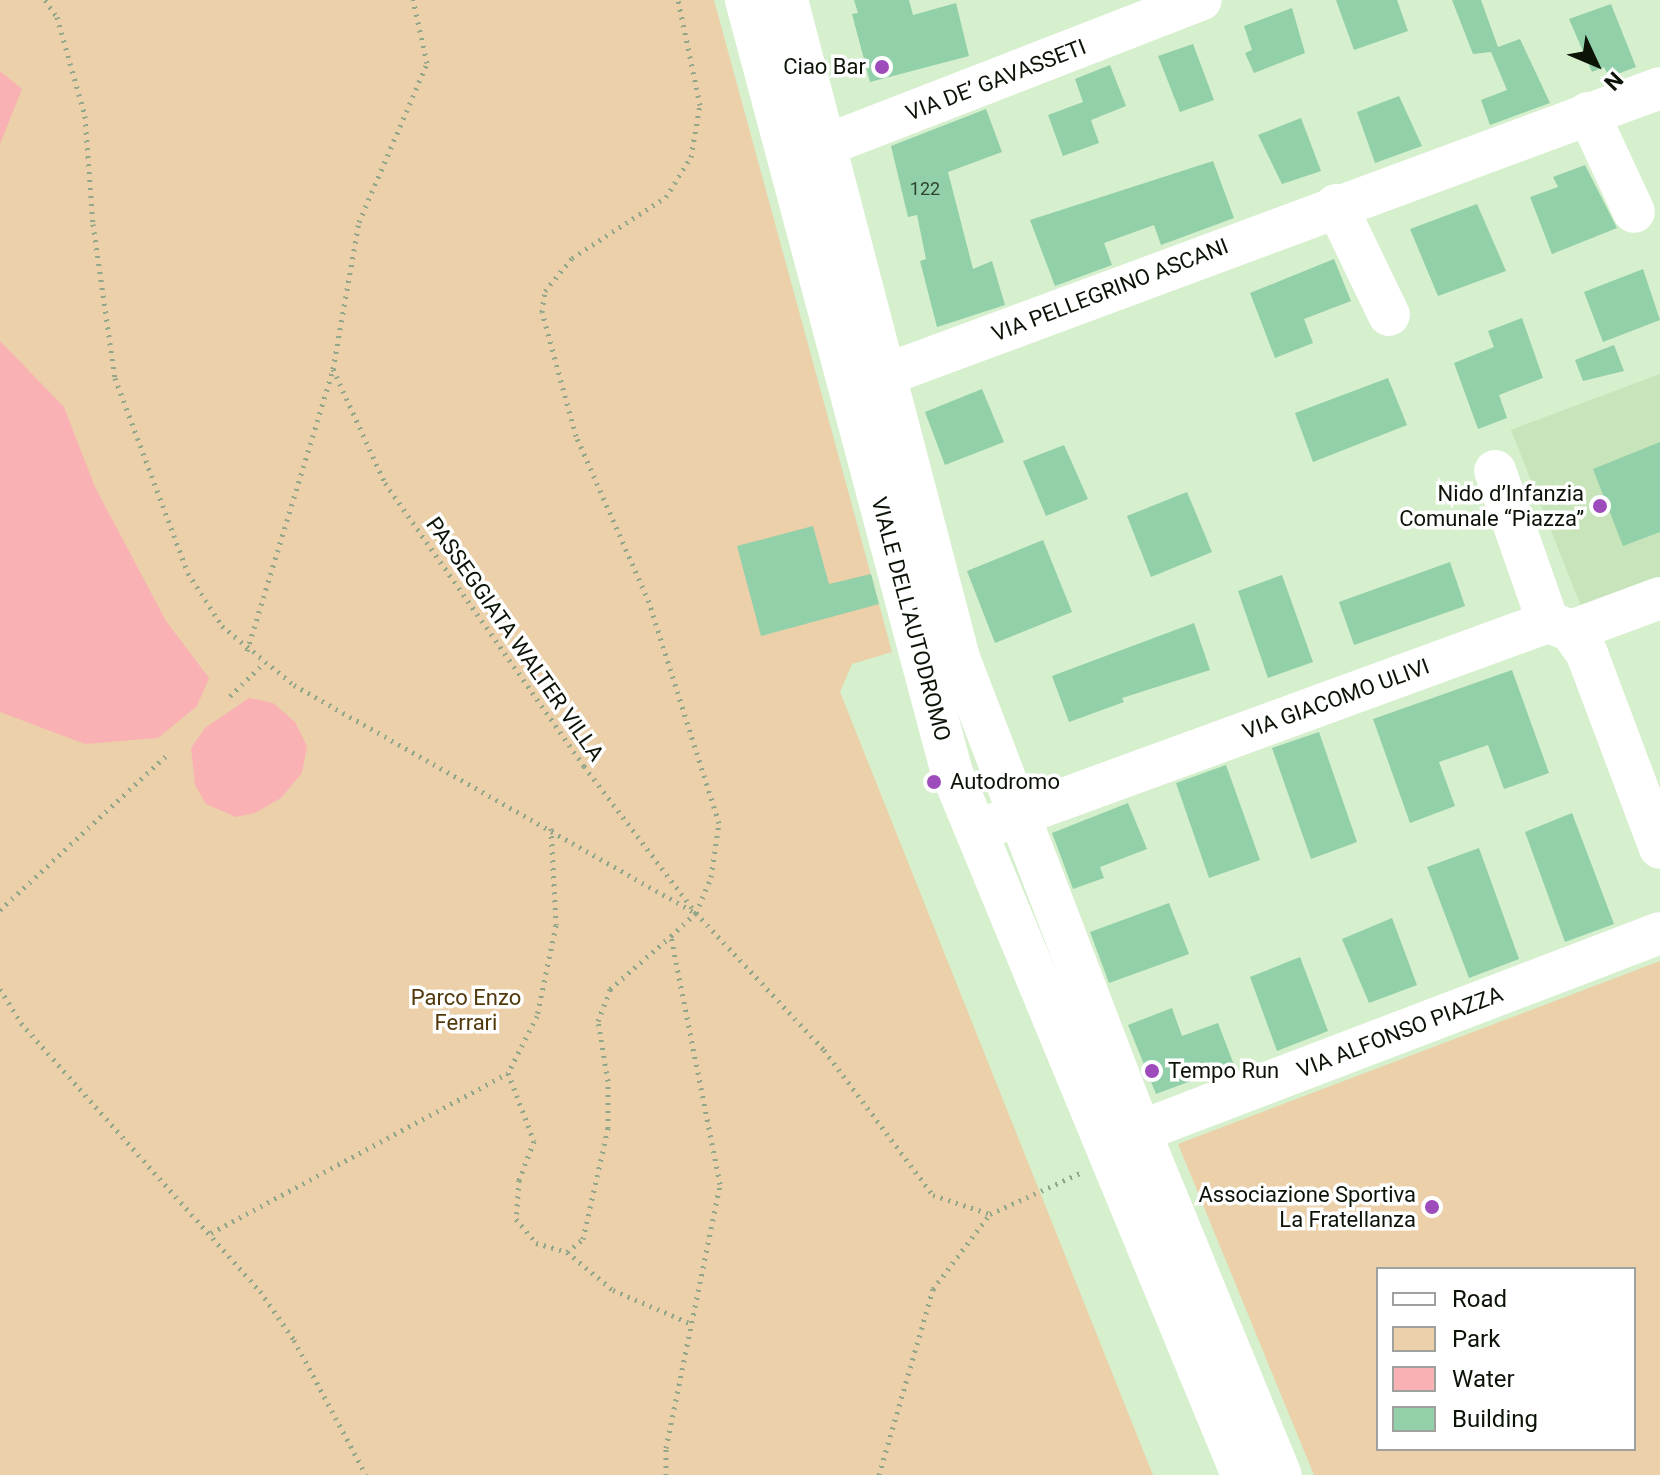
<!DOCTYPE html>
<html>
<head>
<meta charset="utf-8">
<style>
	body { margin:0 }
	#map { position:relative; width:1660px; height:1475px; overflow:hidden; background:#d6efcc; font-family:Roboto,sans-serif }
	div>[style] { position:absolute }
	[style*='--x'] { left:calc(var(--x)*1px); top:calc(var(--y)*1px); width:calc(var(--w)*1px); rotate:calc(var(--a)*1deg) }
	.built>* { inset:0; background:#c7e4ba }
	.green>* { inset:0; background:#ebd0a9 }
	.water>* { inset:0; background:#f9b1b4 }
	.building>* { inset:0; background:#92d0a9 }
	.path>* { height:5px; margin-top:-2.5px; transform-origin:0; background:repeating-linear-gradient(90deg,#92a68a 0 2px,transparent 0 8px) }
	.minor>* { height:42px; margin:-21px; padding:0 21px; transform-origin:21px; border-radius:21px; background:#fff }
	.dots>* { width:22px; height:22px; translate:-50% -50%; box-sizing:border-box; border:4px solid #fff; border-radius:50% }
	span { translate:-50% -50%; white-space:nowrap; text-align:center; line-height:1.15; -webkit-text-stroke:7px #fff; paint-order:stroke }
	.number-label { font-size:18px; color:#2e4330 }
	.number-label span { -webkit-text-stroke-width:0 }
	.poi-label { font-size:22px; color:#0c1408 }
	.right { translate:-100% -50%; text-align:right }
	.left { translate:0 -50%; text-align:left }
	.street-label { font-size:22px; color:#0c1408 }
	.park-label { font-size:22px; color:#51380a }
	.legend { position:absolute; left:1376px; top:1267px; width:260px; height:184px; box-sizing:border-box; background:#fff; border:2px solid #9ea19c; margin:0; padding:10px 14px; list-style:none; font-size:24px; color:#0c1408 }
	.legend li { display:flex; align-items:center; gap:16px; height:40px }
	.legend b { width:40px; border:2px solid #9ea19c }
	.north { position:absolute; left:1556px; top:24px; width:80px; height:80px; -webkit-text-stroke:6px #fff; paint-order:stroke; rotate:134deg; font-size:22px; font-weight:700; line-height:32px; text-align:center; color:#0c1408 }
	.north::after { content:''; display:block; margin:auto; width:28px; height:36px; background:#0c1408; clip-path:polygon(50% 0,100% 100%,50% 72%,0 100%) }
</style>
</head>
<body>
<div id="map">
	<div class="built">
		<i style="clip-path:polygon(1660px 374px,1660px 582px,1583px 611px,1511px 430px)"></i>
	</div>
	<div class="green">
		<i style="clip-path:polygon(0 0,714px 0,892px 652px,852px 664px,840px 692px,1153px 1475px,0 1475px)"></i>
		<i style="clip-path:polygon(evenodd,1660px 961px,1660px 1475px,1314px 1475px,1178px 1144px,1660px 961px,1378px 1269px,1634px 1269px,1634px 1449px,1378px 1449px,1378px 1269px)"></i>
	</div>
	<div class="water">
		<i style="clip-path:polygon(0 71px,22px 89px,0 144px)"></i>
		<i style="clip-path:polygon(0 341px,64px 407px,95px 487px,166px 621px,209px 678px,197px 706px,158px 738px,85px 744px,0 712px)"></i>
		<i style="clip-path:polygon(249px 698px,273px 703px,295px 722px,307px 746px,302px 773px,281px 798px,255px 813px,236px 817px,206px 804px,195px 785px,191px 748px,205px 728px)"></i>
	</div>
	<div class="building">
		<i style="clip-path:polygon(854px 0,909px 0,913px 15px,956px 3px,969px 56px,870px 82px,852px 14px,858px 13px)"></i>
		<i style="clip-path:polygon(1336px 0,1397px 0,1408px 31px,1354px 50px)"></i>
		<i style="clip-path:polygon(1452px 0,1481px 0,1498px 47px,1520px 39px,1550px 103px,1490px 125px,1481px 100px,1507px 90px,1491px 52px,1473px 54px)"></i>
		<i style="clip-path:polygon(1611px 4px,1636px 67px,1609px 77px,1604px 67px,1592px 72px,1569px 19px)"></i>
		<i style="clip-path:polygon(1292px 8px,1305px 53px,1254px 73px,1245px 53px,1252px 50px,1244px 26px)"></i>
		<i style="clip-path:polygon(1193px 44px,1214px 100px,1180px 112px,1158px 56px)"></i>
		<i style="clip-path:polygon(1110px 65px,1126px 106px,1091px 120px,1099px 143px,1063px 156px,1048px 115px,1083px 102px,1075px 79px)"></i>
		<i style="clip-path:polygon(1399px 96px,1422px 146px,1375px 163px,1357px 112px)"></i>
		<i style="clip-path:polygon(986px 109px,1002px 152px,948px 172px,973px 269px,992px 261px,1005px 305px,937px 327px,920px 261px,926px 259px,917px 215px,908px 217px,891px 146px)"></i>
		<i style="clip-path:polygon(1301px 118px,1321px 171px,1282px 184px,1258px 135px)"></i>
		<i style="clip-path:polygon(1213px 161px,1234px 218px,1161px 245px,1154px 225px,1104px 243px,1112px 265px,1055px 286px,1030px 220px)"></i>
		<i style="clip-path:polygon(1585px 165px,1617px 228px,1552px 254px,1530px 197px,1558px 187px,1553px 177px)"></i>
		<i style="clip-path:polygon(1477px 204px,1506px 271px,1438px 296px,1410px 229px)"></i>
		<i style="clip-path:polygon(1334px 259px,1351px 301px,1304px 319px,1313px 343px,1275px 358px,1250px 293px)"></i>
		<i style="clip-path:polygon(1643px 269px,1660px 320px,1603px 342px,1584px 292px)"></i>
		<i style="clip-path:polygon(1522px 318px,1543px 378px,1499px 395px,1507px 418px,1478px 429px,1454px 363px,1494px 347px,1488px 331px)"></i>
		<i style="clip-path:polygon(1614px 345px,1624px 371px,1583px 381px,1575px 360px)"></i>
		<i style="clip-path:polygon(1388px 378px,1407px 425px,1313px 462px,1295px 413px)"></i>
		<i style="clip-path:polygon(982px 389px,1004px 442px,945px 465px,925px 412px)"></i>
		<i style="clip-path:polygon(1660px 442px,1660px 532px,1623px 546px,1593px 469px)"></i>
		<i style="clip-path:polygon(1064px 445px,1088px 499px,1046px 516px,1023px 461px)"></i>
		<i style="clip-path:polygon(1187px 492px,1212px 552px,1151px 577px,1127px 516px)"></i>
		<i style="clip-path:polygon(813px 526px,829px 584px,871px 574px,879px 604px,761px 636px,737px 546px)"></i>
		<i style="clip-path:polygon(1043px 540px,1072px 612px,995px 643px,967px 571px)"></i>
		<i style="clip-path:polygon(1450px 562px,1465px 606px,1354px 645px,1339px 602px)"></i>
		<i style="clip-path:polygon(1282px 575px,1313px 662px,1268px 678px,1238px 591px)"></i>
		<i style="clip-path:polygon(1194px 623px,1210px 670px,1122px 698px,1124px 702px,1069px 722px,1052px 676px)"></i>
		<i style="clip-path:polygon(1512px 670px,1549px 773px,1504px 789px,1488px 745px,1439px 762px,1455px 806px,1410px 823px,1373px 719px)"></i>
		<i style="clip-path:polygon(1319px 732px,1357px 842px,1311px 859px,1272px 748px)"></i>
		<i style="clip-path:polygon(1226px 765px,1260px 860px,1209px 878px,1176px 783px)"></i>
		<i style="clip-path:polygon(1128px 803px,1147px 849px,1100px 867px,1104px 878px,1073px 889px,1052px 833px)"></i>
		<i style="clip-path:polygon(1572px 813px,1614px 924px,1565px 942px,1525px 832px)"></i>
		<i style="clip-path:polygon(1479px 848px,1519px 959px,1469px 978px,1427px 867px)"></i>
		<i style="clip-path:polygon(1169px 903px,1189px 954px,1109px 983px,1090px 932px)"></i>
		<i style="clip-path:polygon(1392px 918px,1417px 985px,1369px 1003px,1342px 939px)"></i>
		<i style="clip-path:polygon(1300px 957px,1328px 1031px,1277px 1051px,1250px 977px)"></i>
		<i style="clip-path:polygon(1172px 1008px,1182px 1036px,1218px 1023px,1234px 1065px,1156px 1094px,1128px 1025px)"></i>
	</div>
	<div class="path">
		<i style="--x:45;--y:0;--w:21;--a:55"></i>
		<i style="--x:57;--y:17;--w:103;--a:74.2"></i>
		<i style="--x:85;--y:116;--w:108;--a:85.8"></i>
		<i style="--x:93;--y:224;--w:156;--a:81.9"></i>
		<i style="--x:115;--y:378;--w:208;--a:69.5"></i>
		<i style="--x:188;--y:573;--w:63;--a:57.3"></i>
		<i style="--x:222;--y:626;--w:93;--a:39.3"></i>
		<i style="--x:294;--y:685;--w:462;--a:29.6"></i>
		<i style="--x:333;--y:369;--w:125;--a:65.5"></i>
		<i style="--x:385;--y:483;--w:346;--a:54.9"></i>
		<i style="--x:584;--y:766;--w:185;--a:52.7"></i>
		<i style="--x:696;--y:913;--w:187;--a:46.9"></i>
		<i style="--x:824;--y:1050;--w:181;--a:53.1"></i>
		<i style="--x:933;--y:1195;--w:60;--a:18.4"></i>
		<i style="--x:247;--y:651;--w:295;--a:-73"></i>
		<i style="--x:333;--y:369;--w:149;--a:-80"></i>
		<i style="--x:359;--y:222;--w:173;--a:-66.8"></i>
		<i style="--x:427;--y:63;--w:65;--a:-102.5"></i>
		<i style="--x:230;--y:696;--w:46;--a:-44.1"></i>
		<i style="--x:551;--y:828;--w:97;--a:87"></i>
		<i style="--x:556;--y:925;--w:93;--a:101.8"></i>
		<i style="--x:537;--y:1016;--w:64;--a:117"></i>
		<i style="--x:508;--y:1073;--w:73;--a:69.1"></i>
		<i style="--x:534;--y:1141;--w:42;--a:111"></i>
		<i style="--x:519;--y:1180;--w:39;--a:94"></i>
		<i style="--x:516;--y:1219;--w:31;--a:50"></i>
		<i style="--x:536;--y:1243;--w:32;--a:16"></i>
		<i style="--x:567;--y:1252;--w:60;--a:39.6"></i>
		<i style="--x:613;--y:1290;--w:86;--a:23.3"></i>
		<i style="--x:0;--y:910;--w:231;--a:-42.9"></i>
		<i style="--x:0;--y:989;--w:40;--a:58"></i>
		<i style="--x:21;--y:1023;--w:359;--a:48.3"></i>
		<i style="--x:260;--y:1291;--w:60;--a:55.2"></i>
		<i style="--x:294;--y:1340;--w:153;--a:61.9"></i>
		<i style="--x:211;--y:1233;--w:337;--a:-28.3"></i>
		<i style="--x:567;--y:1252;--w:21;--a:-39"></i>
		<i style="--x:583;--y:1239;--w:114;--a:-77.3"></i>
		<i style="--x:608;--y:1128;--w:47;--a:-90"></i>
		<i style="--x:608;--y:1081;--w:61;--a:-99.5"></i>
		<i style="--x:598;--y:1021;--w:34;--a:-69"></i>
		<i style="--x:610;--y:989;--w:81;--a:-41"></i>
		<i style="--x:666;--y:1475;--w:27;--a:-90"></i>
		<i style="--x:666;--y:1448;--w:269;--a:-78.4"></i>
		<i style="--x:720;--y:1184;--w:253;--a:-101.2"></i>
		<i style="--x:671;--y:936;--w:34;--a:-43"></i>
		<i style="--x:696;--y:913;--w:39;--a:-67"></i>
		<i style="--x:711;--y:877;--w:55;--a:-81.6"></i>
		<i style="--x:719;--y:823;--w:232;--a:-107.6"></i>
		<i style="--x:649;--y:602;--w:181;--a:-113.7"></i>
		<i style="--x:576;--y:436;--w:129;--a:-105.3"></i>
		<i style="--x:542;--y:312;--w:21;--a:-82"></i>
		<i style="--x:545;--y:291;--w:43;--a:-50.7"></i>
		<i style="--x:572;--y:258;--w:112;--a:-33"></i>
		<i style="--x:666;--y:197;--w:47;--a:-58"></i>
		<i style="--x:691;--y:157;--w:53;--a:-80.2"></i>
		<i style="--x:700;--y:105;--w:107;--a:-101.8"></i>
		<i style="--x:879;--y:1475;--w:194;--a:-73.8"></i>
		<i style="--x:933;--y:1289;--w:94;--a:-52.8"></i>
		<i style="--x:990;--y:1214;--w:99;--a:-24.5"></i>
	</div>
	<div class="minor">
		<i style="--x:746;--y:0;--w:800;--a:75.08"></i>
		<i style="--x:952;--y:773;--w:760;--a:67.55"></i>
		<i style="--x:787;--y:0;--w:680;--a:75.35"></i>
		<i style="--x:959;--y:658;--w:526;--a:69.05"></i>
		<i style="--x:1147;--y:1149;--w:352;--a:67.7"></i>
		<i style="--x:1588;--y:113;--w:109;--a:65.1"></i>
		<i style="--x:798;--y:156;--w:432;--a:-21.2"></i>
		<i style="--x:1336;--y:205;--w:122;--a:64.3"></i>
		<i style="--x:885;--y:375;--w:826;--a:-20.32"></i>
		<i style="--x:1548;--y:622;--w:25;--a:21"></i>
		<i style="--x:1571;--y:631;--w:28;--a:55"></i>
		<i style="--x:1587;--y:654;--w:207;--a:69.4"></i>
		<i style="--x:1571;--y:631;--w:95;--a:-20.3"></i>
		<i style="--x:992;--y:825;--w:592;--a:-20.06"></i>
		<i style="--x:1548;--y:622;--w:160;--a:-109.3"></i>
		<i style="--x:1141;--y:1131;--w:555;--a:-20.88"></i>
	</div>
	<div class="dots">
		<i style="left:882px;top:67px;background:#9e4cbb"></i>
		<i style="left:1600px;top:506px;background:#9e4cbb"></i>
		<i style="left:934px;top:782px;background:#9e4cbb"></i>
		<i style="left:1152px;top:1071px;background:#9e4cbb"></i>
		<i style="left:1432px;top:1207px;background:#9e4cbb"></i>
	</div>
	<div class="number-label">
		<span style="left:925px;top:189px">122</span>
	</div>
	<div class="poi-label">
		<span class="right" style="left:866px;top:67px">Ciao Bar</span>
		<span class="right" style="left:1584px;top:506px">Nido d’Infanzia<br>Comunale “Piazza”</span>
		<span class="left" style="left:950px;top:782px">Autodromo</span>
		<span class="left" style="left:1168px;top:1071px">Tempo Run</span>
		<span class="right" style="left:1416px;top:1207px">Associazione Sportiva<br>La Fratellanza</span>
	</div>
	<div class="street-label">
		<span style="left:996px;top:80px;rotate:-21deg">VIA DE’ GAVASSETI</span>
		<span style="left:1110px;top:290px;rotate:-21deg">VIA PELLEGRINO ASCANI</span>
		<span style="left:911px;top:619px;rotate:75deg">VIALE DELL'AUTODROMO</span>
		<span style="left:515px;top:639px;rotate:55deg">PASSEGGIATA WALTER VILLA</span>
		<span style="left:1336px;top:699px;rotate:-20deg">VIA GIACOMO ULIVI</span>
		<span style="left:1400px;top:1032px;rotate:-21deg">VIA ALFONSO PIAZZA</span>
	</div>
	<div class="park-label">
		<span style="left:466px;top:1010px">Parco Enzo<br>Ferrari</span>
	</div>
	<ul class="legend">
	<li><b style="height:10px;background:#fff"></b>Road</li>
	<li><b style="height:22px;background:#ebd0a9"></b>Park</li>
	<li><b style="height:22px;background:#f9b1b4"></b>Water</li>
	<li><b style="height:22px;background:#92d0a9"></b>Building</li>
	</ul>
	<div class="north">N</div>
</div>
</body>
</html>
